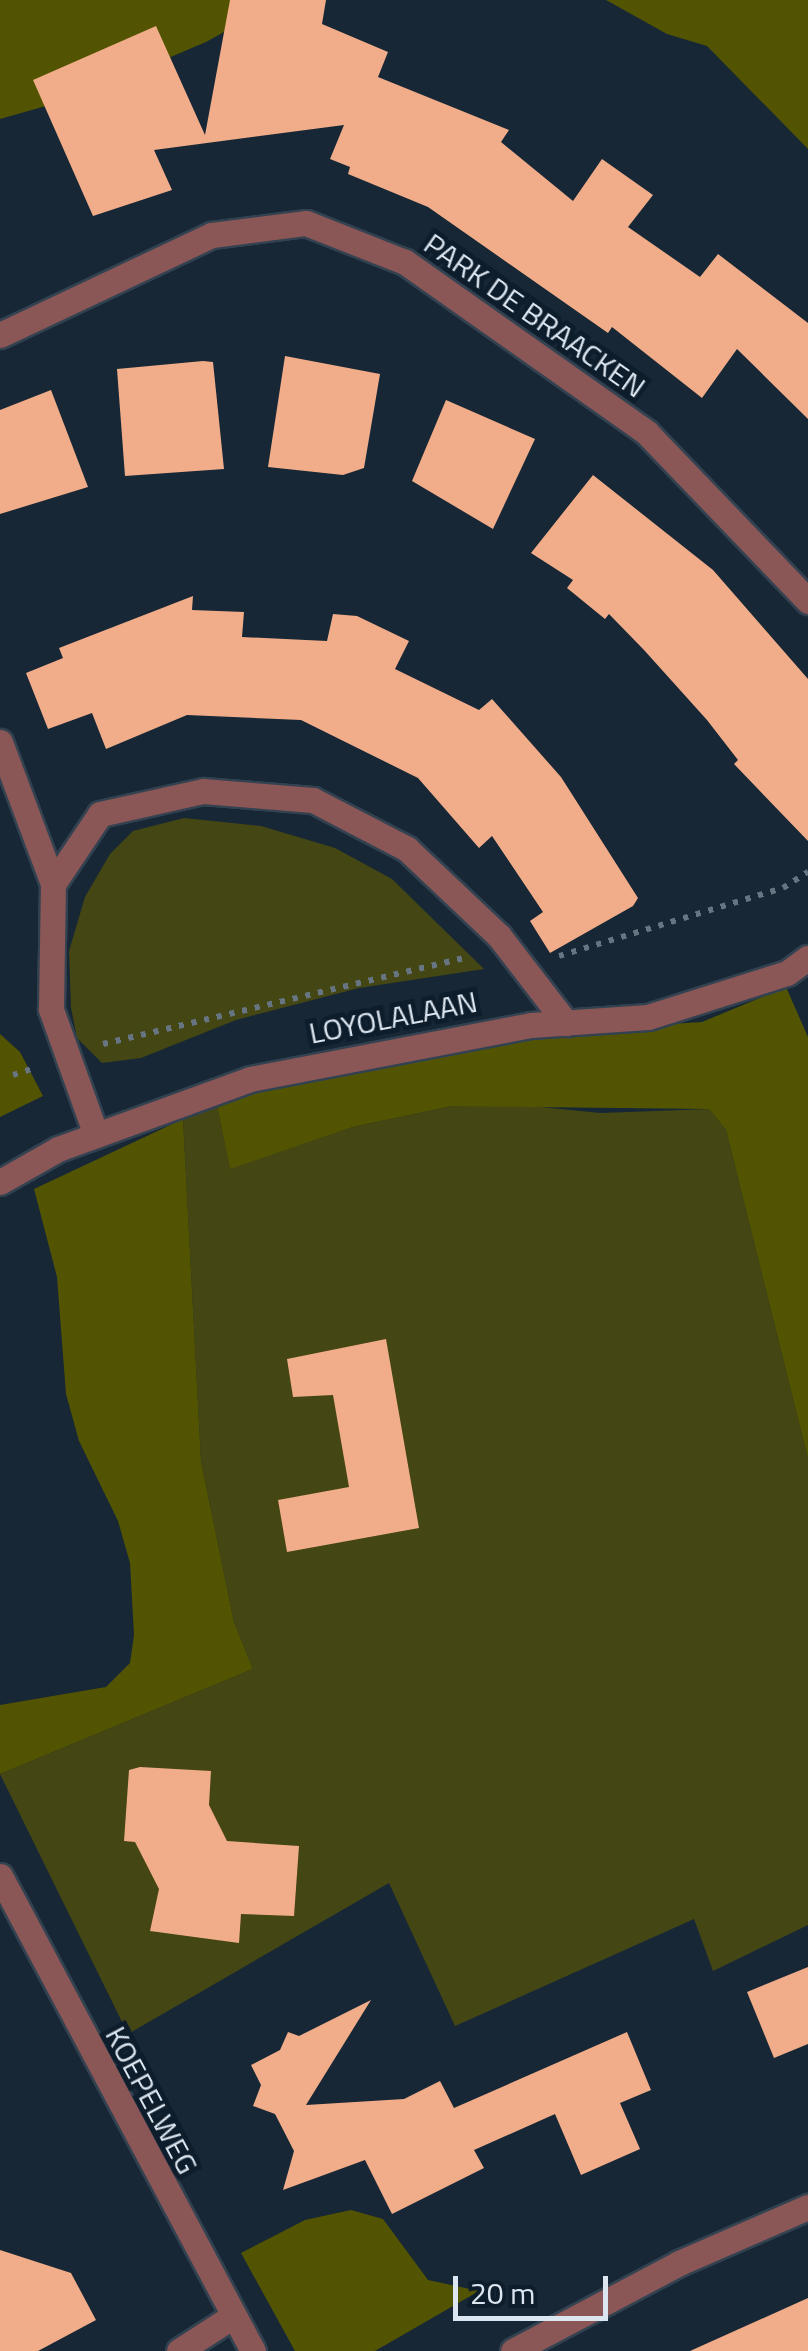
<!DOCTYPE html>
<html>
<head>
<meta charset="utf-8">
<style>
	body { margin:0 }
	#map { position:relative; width:808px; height:2351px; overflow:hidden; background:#172736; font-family:"Titillium Web",sans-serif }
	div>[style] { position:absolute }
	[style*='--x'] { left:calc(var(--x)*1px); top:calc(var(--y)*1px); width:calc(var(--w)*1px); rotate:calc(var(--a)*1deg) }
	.green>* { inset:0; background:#444614 }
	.forest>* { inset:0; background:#525402 }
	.building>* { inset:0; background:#f1ad89 }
	.path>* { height:6px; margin-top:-3px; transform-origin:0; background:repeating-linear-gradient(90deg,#677582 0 5px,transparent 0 13px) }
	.roads { filter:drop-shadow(2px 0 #334250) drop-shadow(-2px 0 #334250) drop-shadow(0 2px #334250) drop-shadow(0 -2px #334250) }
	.minor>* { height:25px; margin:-12.5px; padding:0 12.5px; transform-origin:12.5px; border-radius:12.5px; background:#8a5656 }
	span { translate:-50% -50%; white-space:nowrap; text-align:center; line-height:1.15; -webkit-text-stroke:10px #0e1d2c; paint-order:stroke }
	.street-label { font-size:30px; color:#dce6f0 }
	.scale { position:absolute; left:453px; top:2276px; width:155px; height:45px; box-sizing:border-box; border:5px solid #dce6f0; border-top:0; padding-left:12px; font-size:30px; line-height:35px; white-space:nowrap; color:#dce6f0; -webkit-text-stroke:8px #0e1d2c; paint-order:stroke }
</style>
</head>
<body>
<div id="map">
	<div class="green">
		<i style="clip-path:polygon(184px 818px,261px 826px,335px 848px,392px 879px,484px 969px,359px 988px,236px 1020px,141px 1058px,102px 1063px,77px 1038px,71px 1008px,69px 951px,85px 897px,110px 854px,133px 831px)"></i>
		<i style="clip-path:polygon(510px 1104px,601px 1113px,709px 1109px,726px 1130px,808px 1459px,808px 1925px,713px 1971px,694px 1919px,455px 2026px,389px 1883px,128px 2034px,0 1774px,253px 1669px,234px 1622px,201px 1461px,183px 1119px,217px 1106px,230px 1168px,353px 1127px,452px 1106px)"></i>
	</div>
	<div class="forest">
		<i style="clip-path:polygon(0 0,282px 0,206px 42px,74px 98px,0 119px)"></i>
		<i style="clip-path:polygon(606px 0,808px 0,808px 149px,707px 46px,667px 34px)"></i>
		<i style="clip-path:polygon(786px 987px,808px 1037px,808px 1459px,726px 1130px,709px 1109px,452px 1106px,353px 1127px,230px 1169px,217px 1106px,270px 1084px,486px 1036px,702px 1022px)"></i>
		<i style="clip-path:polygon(0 1034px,20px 1052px,43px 1096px,0 1117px)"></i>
		<i style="clip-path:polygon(183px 1119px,201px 1461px,234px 1622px,253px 1669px,0 1774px,0 1705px,106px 1687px,130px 1663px,134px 1635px,130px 1563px,118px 1521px,79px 1441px,66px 1394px,57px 1277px,34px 1189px)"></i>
		<i style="clip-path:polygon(351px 2210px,383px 2219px,428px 2280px,479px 2291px,375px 2351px,295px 2351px,241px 2253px,305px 2220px)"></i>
	</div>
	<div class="building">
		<i style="clip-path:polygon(230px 0,326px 0,322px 24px,388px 52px,378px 77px,509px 130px,501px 142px,573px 201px,602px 159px,653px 195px,628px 227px,700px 277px,718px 254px,808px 323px,808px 419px,737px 349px,702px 398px,612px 327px,608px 333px,428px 207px,348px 174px,350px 167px,330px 159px,344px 125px,154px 150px,172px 190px,93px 216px,33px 80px,156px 26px,205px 135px)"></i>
		<i style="clip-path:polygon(285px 356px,380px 374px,364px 468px,343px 475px,268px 467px)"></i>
		<i style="clip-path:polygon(203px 361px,213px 362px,224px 469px,125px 476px,117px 369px)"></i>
		<i style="clip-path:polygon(51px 390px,88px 487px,0 514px,0 410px)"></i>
		<i style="clip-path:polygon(446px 400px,535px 439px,493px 529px,412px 481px)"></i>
		<i style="clip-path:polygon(593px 475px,713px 570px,808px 679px,808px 841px,734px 764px,738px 760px,707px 720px,644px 650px,609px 614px,605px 619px,567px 588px,573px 580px,531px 553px)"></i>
		<i style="clip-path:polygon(193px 596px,192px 610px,244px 612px,242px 637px,327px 641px,333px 614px,357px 616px,409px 641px,395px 669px,479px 710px,492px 699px,561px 777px,638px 898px,633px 906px,550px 953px,530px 921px,543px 912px,492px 836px,479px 848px,418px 778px,301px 720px,187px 715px,106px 749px,92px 713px,48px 729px,26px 673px,63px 658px,59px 648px)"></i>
		<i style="clip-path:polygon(386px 1339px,419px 1528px,287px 1552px,278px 1500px,349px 1487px,333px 1395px,293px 1397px,287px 1359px)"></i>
		<i style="clip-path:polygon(140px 1767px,211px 1771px,209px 1805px,227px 1841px,299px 1846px,294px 1916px,241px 1914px,239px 1943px,150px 1931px,159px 1889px,135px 1842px,124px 1841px,129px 1770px)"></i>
		<i style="clip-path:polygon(808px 1967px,808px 2044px,774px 2058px,747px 1992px)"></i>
		<i style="clip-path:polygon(371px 2000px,306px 2105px,404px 2099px,440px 2081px,454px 2108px,627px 2032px,651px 2090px,620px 2103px,640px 2149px,581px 2175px,555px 2114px,474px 2150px,484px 2168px,392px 2214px,365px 2160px,283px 2190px,294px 2151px,275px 2114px,253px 2106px,261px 2085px,251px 2065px,280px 2050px,288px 2032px,299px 2036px)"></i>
		<i style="clip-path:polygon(0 2250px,71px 2273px,96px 2320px,38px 2351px,0 2351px)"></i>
		<i style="clip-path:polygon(808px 2298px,808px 2351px,690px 2351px)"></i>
	</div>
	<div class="path">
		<i style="--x:559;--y:956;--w:234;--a:-16.9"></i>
		<i style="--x:783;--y:888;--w:30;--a:-33"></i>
		<i style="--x:103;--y:1044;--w:372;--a:-13.4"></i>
		<i style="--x:13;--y:1075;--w:23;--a:-18"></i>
	</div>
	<div class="roads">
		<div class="minor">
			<i style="--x:0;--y:335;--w:234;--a:-25.3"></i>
			<i style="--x:212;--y:235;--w:95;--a:-7.3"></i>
			<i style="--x:306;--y:223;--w:106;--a:21.5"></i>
			<i style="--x:405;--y:262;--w:296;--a:35.2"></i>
			<i style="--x:647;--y:433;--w:233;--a:46.2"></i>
			<i style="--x:0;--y:742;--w:152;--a:69.5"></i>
			<i style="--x:96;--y:1135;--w:134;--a:-109.7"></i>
			<i style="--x:51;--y:1009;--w:125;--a:-89.1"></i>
			<i style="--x:53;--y:884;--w:84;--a:-56.1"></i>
			<i style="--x:100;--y:814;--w:106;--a:-12.6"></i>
			<i style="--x:203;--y:791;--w:110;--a:4.7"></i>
			<i style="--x:313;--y:800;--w:106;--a:27.5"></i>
			<i style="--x:407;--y:849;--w:127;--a:43.4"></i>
			<i style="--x:499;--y:936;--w:110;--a:52.4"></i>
			<i style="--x:0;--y:1182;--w:67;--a:-29.6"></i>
			<i style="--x:58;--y:1149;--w:204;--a:-20"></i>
			<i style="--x:250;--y:1079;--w:286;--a:-10.9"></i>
			<i style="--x:531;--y:1025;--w:117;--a:-3.9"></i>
			<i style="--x:648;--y:1017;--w:146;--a:-17.6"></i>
			<i style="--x:787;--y:973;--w:26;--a:-36"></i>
			<i style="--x:0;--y:1876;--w:538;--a:61.96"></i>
			<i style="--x:179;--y:2351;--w:64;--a:-32.9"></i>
			<i style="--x:513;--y:2351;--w:188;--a:-27.9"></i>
			<i style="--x:679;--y:2263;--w:141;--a:-23.5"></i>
		</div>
	</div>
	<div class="street-label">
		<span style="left:535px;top:315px;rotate:35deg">PARK DE BRAACKEN</span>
		<span style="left:393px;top:1017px;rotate:-11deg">LOYOLALAAN</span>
		<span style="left:152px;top:2100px;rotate:62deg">KOEPELWEG</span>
	</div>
	<div class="scale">20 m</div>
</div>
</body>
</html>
